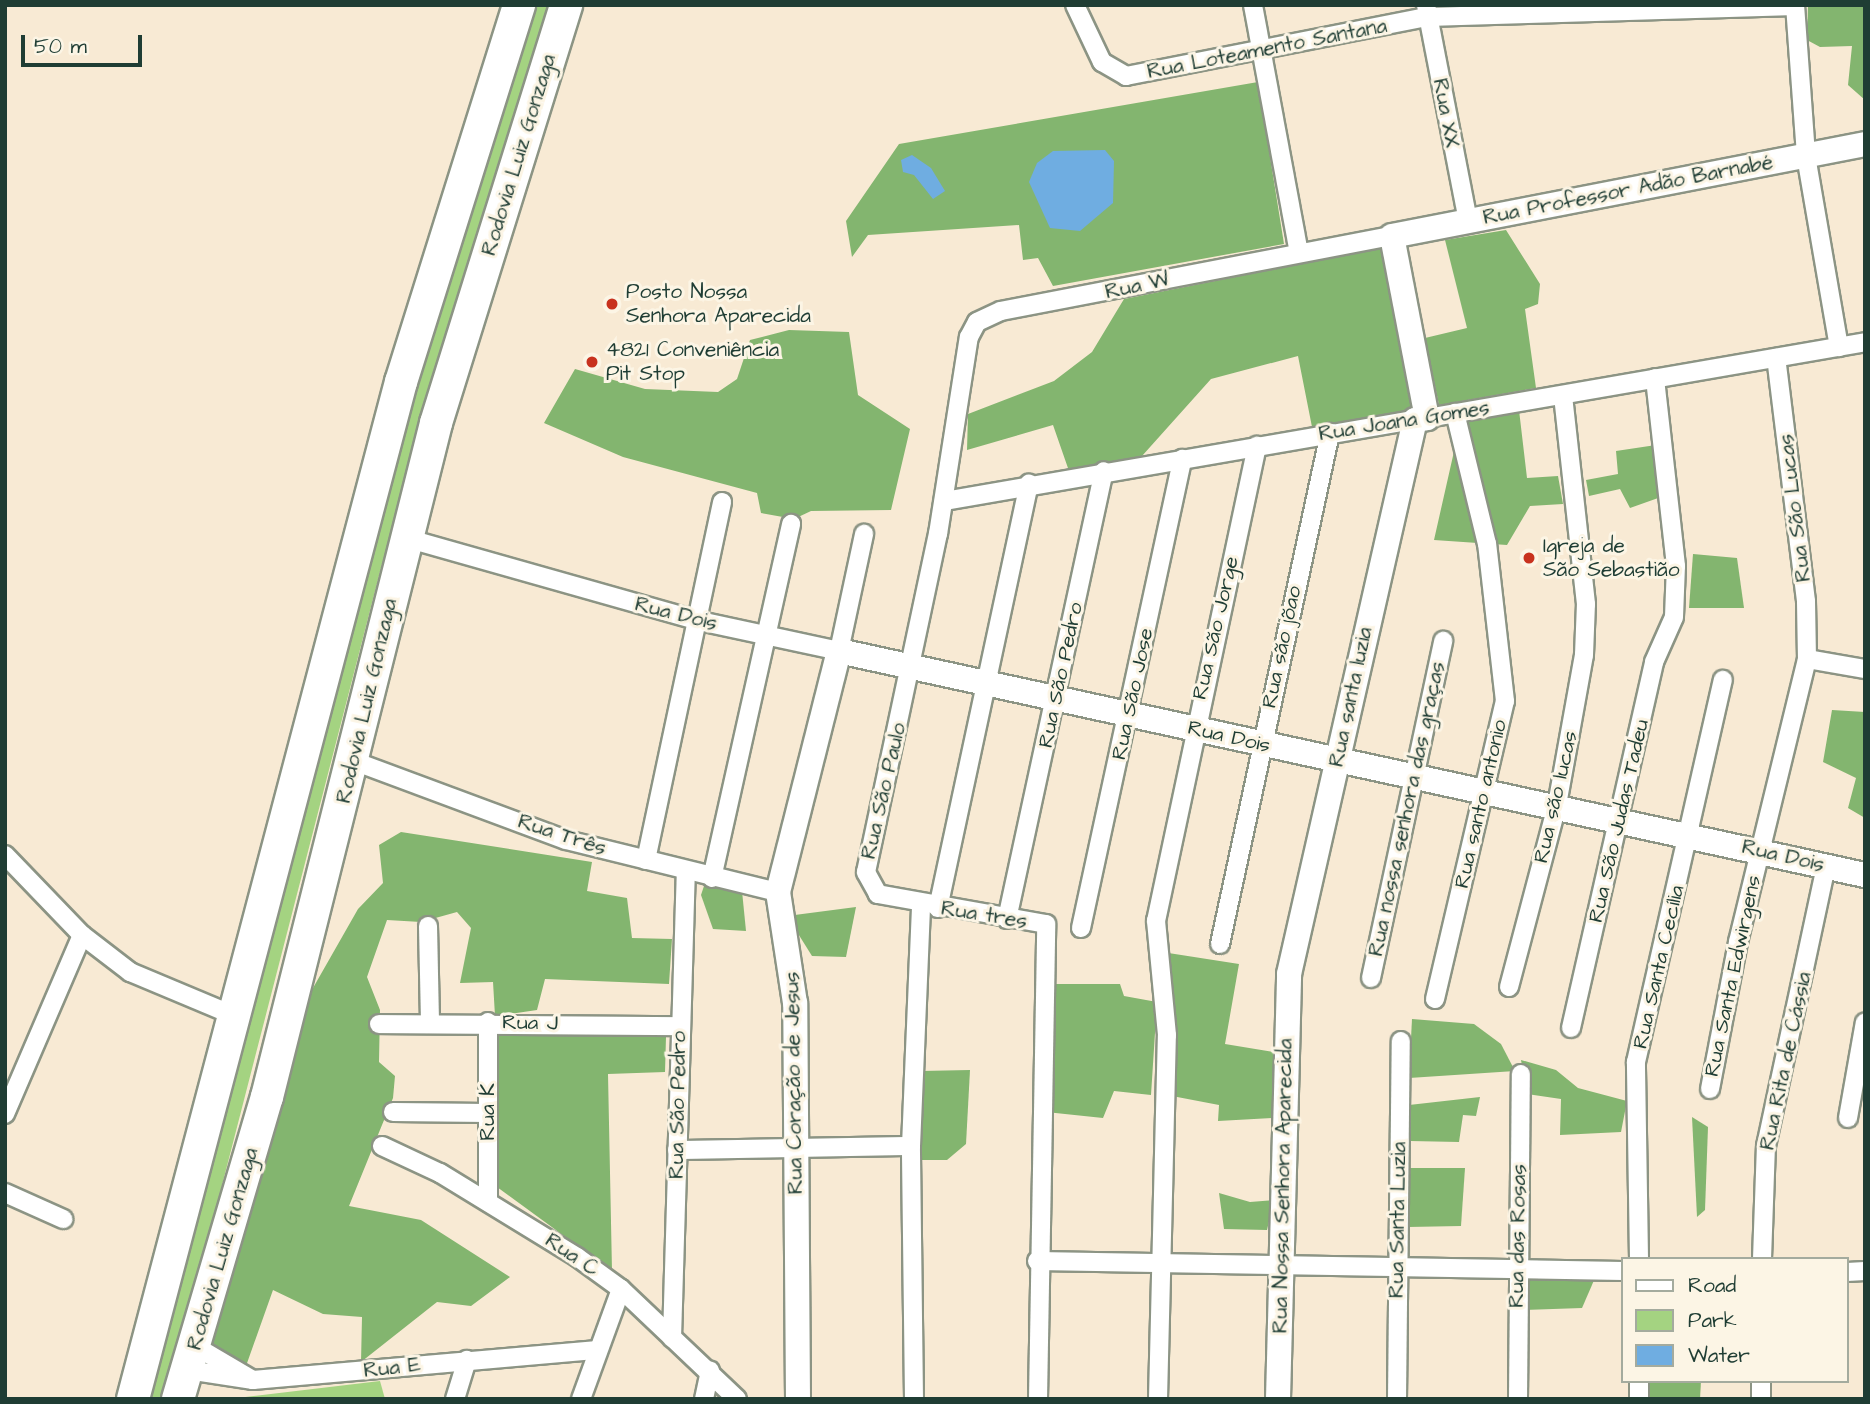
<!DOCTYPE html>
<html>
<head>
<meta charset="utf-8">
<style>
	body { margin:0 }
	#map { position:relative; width:1870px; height:1404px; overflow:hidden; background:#f8ead4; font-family:"Architects Daughter",sans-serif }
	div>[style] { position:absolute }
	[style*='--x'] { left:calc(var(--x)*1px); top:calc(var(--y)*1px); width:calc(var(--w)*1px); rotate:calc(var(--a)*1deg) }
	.green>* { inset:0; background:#a4d381 }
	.forest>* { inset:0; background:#83b56f }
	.water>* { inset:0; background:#6fade1 }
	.roads { filter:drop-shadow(2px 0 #8c9484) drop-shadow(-2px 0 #8c9484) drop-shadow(0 2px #8c9484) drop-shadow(0 -2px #8c9484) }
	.street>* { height:18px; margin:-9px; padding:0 9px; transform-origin:9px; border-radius:9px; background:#fff }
	.secondary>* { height:24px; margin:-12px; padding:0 12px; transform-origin:12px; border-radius:12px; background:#fff }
	.highway>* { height:32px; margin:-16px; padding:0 16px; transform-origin:16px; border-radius:16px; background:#fff }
	.dots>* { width:19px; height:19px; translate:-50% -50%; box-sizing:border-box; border:4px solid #fcf5e5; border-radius:50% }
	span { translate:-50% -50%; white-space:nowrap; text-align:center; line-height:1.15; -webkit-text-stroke:6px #fcf5e5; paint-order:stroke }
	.street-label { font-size:21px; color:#1f3d34 }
	.poi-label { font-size:21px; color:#1f3d34 }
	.left { translate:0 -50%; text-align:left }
	.frame { position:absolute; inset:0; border:7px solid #1f3d34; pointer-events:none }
	.legend { position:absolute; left:1621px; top:1257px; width:228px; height:126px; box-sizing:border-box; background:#fcf5e5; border:2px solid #a4ab9e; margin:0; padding:9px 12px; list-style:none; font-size:21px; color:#1f3d34 }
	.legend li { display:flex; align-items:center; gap:14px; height:35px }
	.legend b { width:35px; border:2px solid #a4ab9e }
	.scale { position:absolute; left:21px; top:35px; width:121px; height:32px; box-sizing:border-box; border:4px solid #1f3d34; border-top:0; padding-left:9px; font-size:21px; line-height:24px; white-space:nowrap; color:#1f3d34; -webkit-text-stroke:5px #fcf5e5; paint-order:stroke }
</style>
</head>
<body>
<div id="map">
	<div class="green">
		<i style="clip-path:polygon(537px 5px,554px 5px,382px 564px,167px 1399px,142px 1399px,449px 266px)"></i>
		<i style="clip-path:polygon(380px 1381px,385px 1399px,228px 1399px)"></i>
	</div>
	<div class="forest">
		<i style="clip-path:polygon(1808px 5px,1865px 5px,1865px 100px,1848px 85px,1852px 46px,1820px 47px,1807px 40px)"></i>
		<i style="clip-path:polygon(1258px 82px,1284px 244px,1053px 286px,1038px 258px,1023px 260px,1019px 225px,868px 235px,852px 257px,846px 221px,899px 144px)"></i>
		<i style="clip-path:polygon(1506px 230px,1540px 284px,1538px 304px,1525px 309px,1536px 388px,1439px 405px,1425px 338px,1467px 328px,1445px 240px)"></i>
		<i style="clip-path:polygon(1388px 247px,1419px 411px,1312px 427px,1298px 356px,1211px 379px,1142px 456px,1069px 471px,1053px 425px,967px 450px,968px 414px,1054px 381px,1092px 352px,1124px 299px)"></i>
		<i style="clip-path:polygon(789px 330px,849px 332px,858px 395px,910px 429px,891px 510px,811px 511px,794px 519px,761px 513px,757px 493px,623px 457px,544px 423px,575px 369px,645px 389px,718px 392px,737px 379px,750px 340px)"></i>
		<i style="clip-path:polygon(1519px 410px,1527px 478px,1558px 476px,1563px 504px,1530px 506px,1507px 545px,1434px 540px,1462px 416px)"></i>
		<i style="clip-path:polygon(1656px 445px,1661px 497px,1630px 508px,1620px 489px,1589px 496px,1586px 480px,1618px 474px,1616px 451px)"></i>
		<i style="clip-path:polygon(1693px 554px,1737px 558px,1744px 608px,1689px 608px)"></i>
		<i style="clip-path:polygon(1832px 710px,1865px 712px,1865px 818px,1848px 808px,1856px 778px,1823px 762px)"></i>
		<i style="clip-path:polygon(401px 832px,592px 862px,587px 891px,627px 898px,632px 938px,672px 939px,669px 984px,545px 979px,537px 1010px,495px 1016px,493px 982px,460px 983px,471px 928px,457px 912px,421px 922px,387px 920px,367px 977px,380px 1010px,379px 1062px,395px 1076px,393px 1098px,349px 1206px,421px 1220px,510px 1277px,471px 1306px,437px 1302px,361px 1362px,362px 1317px,323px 1314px,273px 1290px,246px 1366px,208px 1343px,253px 1207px,301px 1009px,358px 909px,383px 883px,379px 845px)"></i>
		<i style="clip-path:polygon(706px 880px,742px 891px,746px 931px,713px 929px,701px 895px)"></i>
		<i style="clip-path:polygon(856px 907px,846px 957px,812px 956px,787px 916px)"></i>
		<i style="clip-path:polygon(1162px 952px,1239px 964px,1225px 1044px,1273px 1052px,1274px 1118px,1218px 1121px,1219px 1105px,1172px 1096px)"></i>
		<i style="clip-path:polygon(1054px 984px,1120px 984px,1124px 996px,1157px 1002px,1151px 1095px,1114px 1091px,1103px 1118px,1046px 1112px)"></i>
		<i style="clip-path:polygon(1412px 1019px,1474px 1024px,1501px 1044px,1515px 1071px,1409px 1078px)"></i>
		<i style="clip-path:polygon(494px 1033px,666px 1037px,665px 1072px,608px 1074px,612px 1271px,497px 1187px)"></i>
		<i style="clip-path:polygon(1521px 1060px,1556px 1070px,1578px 1088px,1627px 1101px,1621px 1132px,1560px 1135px,1561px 1099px,1527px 1094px)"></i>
		<i style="clip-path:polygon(970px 1070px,966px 1144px,947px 1160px,915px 1160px,921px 1071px)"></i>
		<i style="clip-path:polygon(1480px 1097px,1476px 1116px,1463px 1115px,1459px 1142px,1410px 1141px,1409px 1105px)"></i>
		<i style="clip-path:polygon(1692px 1117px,1708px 1127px,1705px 1210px,1697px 1217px)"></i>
		<i style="clip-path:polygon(1407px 1168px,1465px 1168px,1461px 1226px,1408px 1227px)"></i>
		<i style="clip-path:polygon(1219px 1193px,1250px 1202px,1274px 1200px,1267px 1230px,1224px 1229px)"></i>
		<i style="clip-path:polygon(1521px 1268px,1595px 1278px,1582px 1308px,1523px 1310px)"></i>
		<i style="clip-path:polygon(1649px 1381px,1701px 1381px,1700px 1399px,1649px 1399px)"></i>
	</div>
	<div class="water">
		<i style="clip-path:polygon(1105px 150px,1114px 161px,1113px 203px,1080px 231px,1050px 228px,1029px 182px,1037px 163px,1053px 151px)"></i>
		<i style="clip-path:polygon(912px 155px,931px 168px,945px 191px,933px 199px,914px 175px,903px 172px,901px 160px)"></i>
	</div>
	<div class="roads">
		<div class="street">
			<i style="--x:1075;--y:5;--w:63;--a:64.7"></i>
			<i style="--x:1102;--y:62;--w:28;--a:30"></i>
			<i style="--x:1126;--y:76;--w:308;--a:-11.1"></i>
			<i style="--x:1428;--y:17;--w:367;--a:-1.7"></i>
			<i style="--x:1253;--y:5;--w:251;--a:79.5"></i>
			<i style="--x:1426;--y:5;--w:220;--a:79"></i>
			<i style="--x:1795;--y:5;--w:151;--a:85.8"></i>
			<i style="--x:1806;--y:156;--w:194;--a:80.2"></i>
			<i style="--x:1427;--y:418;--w:445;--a:-9.8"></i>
			<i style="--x:944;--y:501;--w:478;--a:-9.8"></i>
			<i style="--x:406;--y:538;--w:300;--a:15.8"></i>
			<i style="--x:695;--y:620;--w:147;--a:12.1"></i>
			<i style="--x:839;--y:651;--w:120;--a:-77.9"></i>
			<i style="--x:1807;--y:659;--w:59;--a:9.8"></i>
			<i style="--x:351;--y:760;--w:229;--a:20.4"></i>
			<i style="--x:566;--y:840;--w:218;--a:13.8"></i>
			<i style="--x:5;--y:855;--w:111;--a:46.1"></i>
			<i style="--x:82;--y:935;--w:61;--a:37.6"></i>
			<i style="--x:130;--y:972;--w:114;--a:22.7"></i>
			<i style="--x:646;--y:860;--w:366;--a:-78"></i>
			<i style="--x:712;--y:878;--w:363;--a:-77.4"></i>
			<i style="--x:938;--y:908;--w:434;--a:-77.9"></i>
			<i style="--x:1007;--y:919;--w:458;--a:-77.8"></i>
			<i style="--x:428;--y:926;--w:96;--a:88.8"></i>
			<i style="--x:1081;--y:928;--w:480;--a:-77.8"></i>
			<i style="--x:1220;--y:944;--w:523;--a:-77.85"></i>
			<i style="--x:1371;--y:978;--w:345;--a:-77.9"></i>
			<i style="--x:1509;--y:987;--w:188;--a:-75.2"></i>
			<i style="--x:1557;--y:805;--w:152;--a:-79.8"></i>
			<i style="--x:1584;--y:655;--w:51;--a:-87.8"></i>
			<i style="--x:1586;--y:604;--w:210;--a:-96.3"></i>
			<i style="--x:1435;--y:999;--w:306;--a:-76.8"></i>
			<i style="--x:1505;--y:701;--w:158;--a:-96.5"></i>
			<i style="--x:1487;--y:544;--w:135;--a:-103.7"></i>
			<i style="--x:379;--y:1024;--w:301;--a:0.4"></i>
			<i style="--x:1571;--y:1028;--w:375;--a:-77.2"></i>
			<i style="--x:1654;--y:662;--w:49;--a:-66"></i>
			<i style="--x:1674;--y:617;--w:51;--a:-87.8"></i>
			<i style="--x:1676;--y:566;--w:189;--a:-96.4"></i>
			<i style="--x:1710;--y:1089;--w:150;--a:-79.2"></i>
			<i style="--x:1738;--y:942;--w:291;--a:-76.3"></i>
			<i style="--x:1807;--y:659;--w:58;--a:-91"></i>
			<i style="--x:1806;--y:601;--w:245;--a:-97"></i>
			<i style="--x:393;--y:1112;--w:95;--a:0.6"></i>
			<i style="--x:5;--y:1114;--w:195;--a:-66.7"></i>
			<i style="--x:1848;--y:1118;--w:97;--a:-80"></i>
			<i style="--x:382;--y:1146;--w:64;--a:25"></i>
			<i style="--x:440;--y:1173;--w:161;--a:31.5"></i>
			<i style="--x:577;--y:1257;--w:54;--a:36"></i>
			<i style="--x:621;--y:1289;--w:160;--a:43.5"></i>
			<i style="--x:677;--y:1150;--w:234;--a:-1"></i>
			<i style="--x:5;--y:1193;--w:64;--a:24.1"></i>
			<i style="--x:488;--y:1202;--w:180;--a:-90"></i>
			<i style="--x:1639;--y:1259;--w:197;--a:-90.9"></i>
			<i style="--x:1636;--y:1062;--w:392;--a:-77.2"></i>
			<i style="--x:1762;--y:1259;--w:113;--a:-88"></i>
			<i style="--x:1766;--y:1146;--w:286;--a:-77.9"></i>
			<i style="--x:1037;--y:1261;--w:586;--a:0.98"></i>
			<i style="--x:1847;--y:1272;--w:18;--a:-3"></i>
			<i style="--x:672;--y:1338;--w:466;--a:-88.3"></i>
			<i style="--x:195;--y:1346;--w:67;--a:30.4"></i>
			<i style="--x:188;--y:1370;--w:66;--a:8.7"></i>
			<i style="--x:253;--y:1380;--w:346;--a:-5"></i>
			<i style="--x:1639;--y:1381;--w:18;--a:90"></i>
			<i style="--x:455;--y:1399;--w:41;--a:-72.9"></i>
			<i style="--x:581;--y:1399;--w:117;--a:-70"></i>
			<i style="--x:704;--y:1399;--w:29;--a:-78"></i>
			<i style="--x:914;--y:1399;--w:253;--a:-90.7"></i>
			<i style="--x:911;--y:1146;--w:241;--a:-87.6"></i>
			<i style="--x:1038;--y:1399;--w:475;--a:-89"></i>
			<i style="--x:1046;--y:924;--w:171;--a:-169.9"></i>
			<i style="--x:878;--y:894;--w:25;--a:-119"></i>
			<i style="--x:866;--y:872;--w:346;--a:-78"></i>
			<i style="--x:938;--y:534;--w:199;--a:-81.1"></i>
			<i style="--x:969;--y:337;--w:17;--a:-62"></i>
			<i style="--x:977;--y:322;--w:26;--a:-25"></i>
			<i style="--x:1001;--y:311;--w:398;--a:-10.9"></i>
			<i style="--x:1158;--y:1399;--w:364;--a:-88.6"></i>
			<i style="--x:1167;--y:1035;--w:115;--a:-95.5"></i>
			<i style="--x:1156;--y:921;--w:486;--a:-78"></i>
			<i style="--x:1397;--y:1399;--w:358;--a:-89.4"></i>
			<i style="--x:1518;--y:1399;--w:325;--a:-89.5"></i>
			<i style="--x:1761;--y:1399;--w:18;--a:-90"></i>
		</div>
		<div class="secondary">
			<i style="--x:798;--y:1399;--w:396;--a:-90.4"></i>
			<i style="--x:795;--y:1003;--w:112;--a:-98.7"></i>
			<i style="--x:778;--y:892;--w:249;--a:-75.8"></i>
			<i style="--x:839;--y:651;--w:1050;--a:12.32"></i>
			<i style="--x:1278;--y:1399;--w:425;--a:-88.5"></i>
			<i style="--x:1289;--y:974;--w:568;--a:-77.19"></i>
			<i style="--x:1415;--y:420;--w:12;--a:-9"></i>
			<i style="--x:1427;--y:418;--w:185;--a:-100.9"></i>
			<i style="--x:1392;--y:236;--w:482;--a:-11"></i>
		</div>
		<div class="highway">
			<i style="--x:133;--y:1399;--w:1052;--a:-75.24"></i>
			<i style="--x:401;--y:382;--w:395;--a:-72.6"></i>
			<i style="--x:178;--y:1399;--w:315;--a:-73.6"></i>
			<i style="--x:267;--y:1097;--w:695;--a:-75.92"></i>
			<i style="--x:436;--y:423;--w:438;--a:-72.7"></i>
		</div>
	</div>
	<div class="dots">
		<i style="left:612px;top:304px;background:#c8321e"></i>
		<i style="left:592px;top:362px;background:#c8321e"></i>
		<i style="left:1529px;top:558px;background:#c8321e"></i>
	</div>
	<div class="street-label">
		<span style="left:1267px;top:49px;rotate:-11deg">Rua Loteamento Santana</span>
		<span style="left:1446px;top:113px;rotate:79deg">Rua XX</span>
		<span style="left:519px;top:155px;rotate:-73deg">Rodovia Luiz Gonzaga</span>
		<span style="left:1628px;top:190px;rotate:-11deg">Rua Professor Adão Barnabé</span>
		<span style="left:1137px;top:286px;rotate:-12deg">Rua W</span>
		<span style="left:1404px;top:421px;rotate:-9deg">Rua Joana Gomes</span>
		<span style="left:1795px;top:508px;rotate:-97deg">Rua São Lucas</span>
		<span style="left:676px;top:614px;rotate:14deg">Rua Dois</span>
		<span style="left:1216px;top:628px;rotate:-77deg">Rua São Jorge</span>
		<span style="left:1282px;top:647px;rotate:-78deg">Rua são jõao</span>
		<span style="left:1061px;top:675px;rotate:-78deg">Rua São Pedro</span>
		<span style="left:1133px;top:694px;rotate:-78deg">Rua São Jose</span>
		<span style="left:1351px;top:697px;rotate:-78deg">Rua santa luzia</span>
		<span style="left:367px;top:701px;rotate:-77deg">Rodovia Luiz Gonzaga</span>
		<span style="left:1229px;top:737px;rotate:13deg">Rua Dois</span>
		<span style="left:884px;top:791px;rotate:-77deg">Rua São Paulo</span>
		<span style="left:1556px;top:797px;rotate:-77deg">Rua são lucas</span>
		<span style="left:1481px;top:804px;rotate:-77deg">Rua santo antonio</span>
		<span style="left:1407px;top:809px;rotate:-78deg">Rua nossa senhora das graças</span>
		<span style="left:1619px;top:821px;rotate:-77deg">Rua São Judas Tadeu</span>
		<span style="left:562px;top:835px;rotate:18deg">Rua Três</span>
		<span style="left:1783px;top:856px;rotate:13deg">Rua Dois</span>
		<span style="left:984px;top:915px;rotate:9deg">Rua tres</span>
		<span style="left:1659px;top:967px;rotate:-77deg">Rua Santa Cecília</span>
		<span style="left:1733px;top:976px;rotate:-78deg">Rua Santa Edwirgens</span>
		<span style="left:530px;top:1023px;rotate:1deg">Rua J</span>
		<span style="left:1786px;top:1061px;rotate:-78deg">Rua Rita de Cássia</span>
		<span style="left:794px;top:1083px;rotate:-91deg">Rua Coração de Jesus</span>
		<span style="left:678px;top:1105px;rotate:-89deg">Rua São Pedro</span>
		<span style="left:488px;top:1112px;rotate:-90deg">Rua K</span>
		<span style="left:1283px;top:1186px;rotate:-89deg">Rua Nossa Senhora Aparecida</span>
		<span style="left:1398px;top:1220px;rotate:-89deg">Rua Santa Luzia</span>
		<span style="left:1518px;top:1236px;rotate:-89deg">Rua das Rosas</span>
		<span style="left:223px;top:1249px;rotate:-74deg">Rodovia Luiz Gonzaga</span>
		<span style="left:572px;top:1255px;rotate:34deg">Rua C</span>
		<span style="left:392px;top:1368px;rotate:-6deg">Rua E</span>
	</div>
	<div class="poi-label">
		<span class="left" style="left:626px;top:304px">Posto Nossa<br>Senhora Aparecida</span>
		<span class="left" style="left:606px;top:362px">4821 Conveniência<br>Pit Stop</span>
		<span class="left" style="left:1543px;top:558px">Igreja de<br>São Sebastião</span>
	</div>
	<div class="frame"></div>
	<ul class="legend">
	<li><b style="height:9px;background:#fff"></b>Road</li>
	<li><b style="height:19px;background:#a4d381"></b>Park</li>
	<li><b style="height:19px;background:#6fade1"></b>Water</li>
	</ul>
	<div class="scale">50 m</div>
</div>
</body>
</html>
